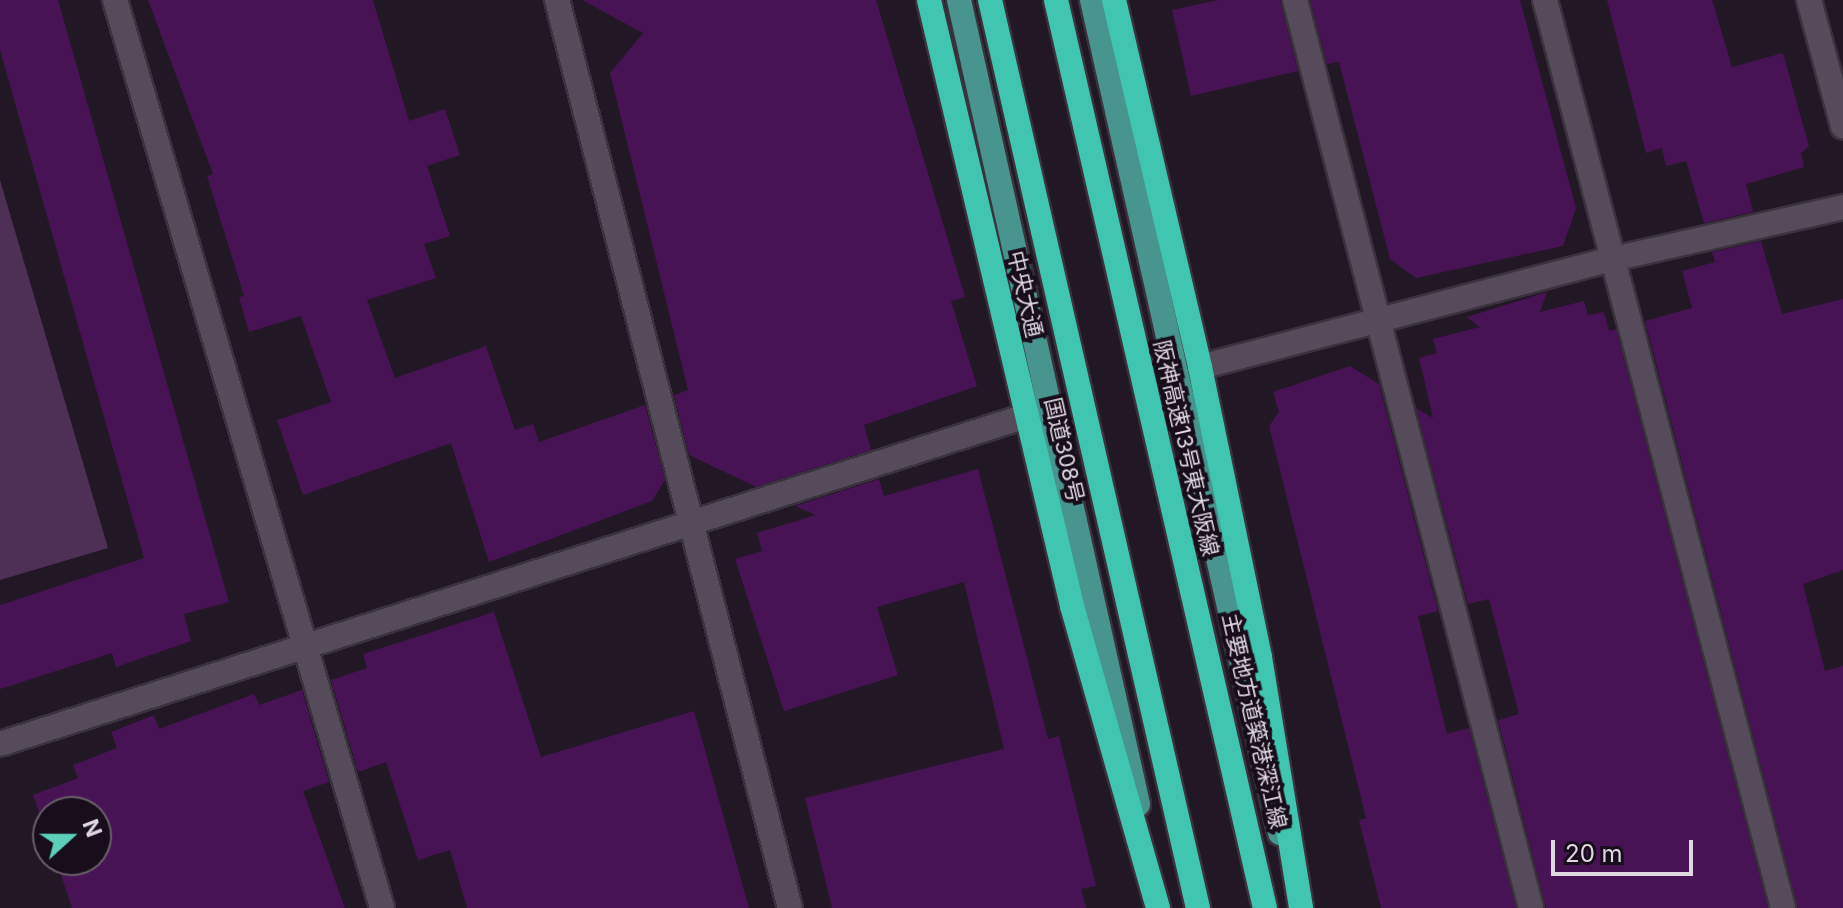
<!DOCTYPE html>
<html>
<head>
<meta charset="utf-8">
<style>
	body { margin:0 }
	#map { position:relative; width:1843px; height:908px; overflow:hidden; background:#221724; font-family:Inter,"Noto Sans JP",sans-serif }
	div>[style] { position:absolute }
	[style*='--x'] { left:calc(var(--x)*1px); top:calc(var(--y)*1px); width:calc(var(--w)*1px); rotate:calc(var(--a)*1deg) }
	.green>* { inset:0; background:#4e3056 }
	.building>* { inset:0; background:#481355 }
	.roads { filter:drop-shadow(2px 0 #3a323c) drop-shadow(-2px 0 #3a323c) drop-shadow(0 2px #3a323c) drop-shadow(0 -2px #3a323c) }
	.street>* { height:24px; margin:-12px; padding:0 12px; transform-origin:12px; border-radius:12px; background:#564b5a }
	.primary>* { height:24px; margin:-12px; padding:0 12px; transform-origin:12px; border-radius:12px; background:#48948e }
	.highway>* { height:24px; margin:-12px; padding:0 12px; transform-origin:12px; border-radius:12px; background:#3fc5b0 }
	span { translate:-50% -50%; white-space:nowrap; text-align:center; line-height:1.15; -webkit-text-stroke:8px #180e1b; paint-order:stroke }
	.street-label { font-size:22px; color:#dfd7e1 }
	.north { position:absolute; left:32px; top:796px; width:80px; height:80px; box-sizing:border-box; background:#180e1b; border:2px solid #685e6a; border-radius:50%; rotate:69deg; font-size:22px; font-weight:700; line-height:32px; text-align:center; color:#dfd7e1 }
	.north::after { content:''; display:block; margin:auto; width:28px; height:36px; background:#5cceba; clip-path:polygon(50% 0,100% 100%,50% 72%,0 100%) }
	.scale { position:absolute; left:1551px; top:840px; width:142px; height:36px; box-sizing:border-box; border:4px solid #dfd7e1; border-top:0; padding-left:10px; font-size:24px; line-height:28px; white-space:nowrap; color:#dfd7e1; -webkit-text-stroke:6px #180e1b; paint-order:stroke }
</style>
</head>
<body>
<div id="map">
	<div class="green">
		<i style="clip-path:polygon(0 180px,108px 548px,0 580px)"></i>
	</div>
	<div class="building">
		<i style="clip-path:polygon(0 0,58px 0,229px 602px,184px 614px,191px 641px,116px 667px,112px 653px,0 689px,0 605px,144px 558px,0 50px)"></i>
		<i style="clip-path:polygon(148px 0,373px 0,409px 121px,445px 109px,460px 155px,427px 166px,450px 236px,424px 244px,436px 278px,367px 300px,395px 378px,486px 346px,515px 430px,533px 424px,539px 442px,645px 405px,665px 480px,652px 501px,489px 562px,451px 443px,303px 495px,277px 420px,331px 402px,301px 316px,249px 332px,239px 297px,244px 296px,207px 176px,213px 174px)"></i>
		<i style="clip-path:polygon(582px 0,876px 0,965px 297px,951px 301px,977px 386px,864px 425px,871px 450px,756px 487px,689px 455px,674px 395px,688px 390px,610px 73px,643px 33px)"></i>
		<i style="clip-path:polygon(1218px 0,1280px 0,1298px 71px,1191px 96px,1172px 10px)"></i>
		<i style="clip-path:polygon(1310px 0,1520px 0,1576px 208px,1563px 246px,1416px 278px,1390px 259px,1339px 62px,1327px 64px)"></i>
		<i style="clip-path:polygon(1607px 0,1712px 0,1732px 67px,1783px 53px,1809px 146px,1801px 153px,1804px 167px,1746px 184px,1753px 212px,1704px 223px,1686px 161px,1666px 166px,1662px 148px,1646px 153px)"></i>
		<i style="clip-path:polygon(1761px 241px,1782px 314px,1843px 299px,1843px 570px,1803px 584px,1825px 671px,1843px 666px,1843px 908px,1798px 908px,1645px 321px,1692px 308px,1682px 271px,1715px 262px,1712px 252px)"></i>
		<i style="clip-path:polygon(1547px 292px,1540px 312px,1584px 301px,1588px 315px,1604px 312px,1609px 331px,1616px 329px,1768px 908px,1546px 908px,1498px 720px,1519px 714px,1489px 599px,1468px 604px,1416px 408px,1433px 418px,1419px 358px,1437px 353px,1433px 339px,1480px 327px,1467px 317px)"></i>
		<i style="clip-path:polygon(1350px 366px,1379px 384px,1438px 611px,1418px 616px,1447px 734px,1469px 728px,1516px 908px,1381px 908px,1359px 820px,1366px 818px,1269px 426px,1279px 412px,1273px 392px)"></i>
		<i style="clip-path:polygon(978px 469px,1048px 739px,1059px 736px,1096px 886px,1081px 889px,1086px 908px,832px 908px,805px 798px,1004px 749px,964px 582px,877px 607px,898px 675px,784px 711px,735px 559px,762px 551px,757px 533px,816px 515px,795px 506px,879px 479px,884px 496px)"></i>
		<i style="clip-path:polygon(494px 612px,541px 757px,694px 711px,749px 908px,467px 908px,450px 850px,418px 860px,386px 762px,358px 772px,331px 680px,367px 668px,363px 654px)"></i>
		<i style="clip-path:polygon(302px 690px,329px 782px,303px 791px,345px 908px,72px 908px,56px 860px,96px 860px,96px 812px,48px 812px,48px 837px,33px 795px,78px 778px,73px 765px,117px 748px,111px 732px,154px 715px,159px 729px,254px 694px,259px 705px)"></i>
	</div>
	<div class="roads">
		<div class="street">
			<i style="--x:115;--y:0;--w:946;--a:73.61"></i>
			<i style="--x:557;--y:0;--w:937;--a:75.61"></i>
			<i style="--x:1295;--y:0;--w:938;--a:75.43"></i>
			<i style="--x:1545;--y:0;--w:939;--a:75.31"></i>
			<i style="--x:1809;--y:0;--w:131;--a:74.9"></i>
			<i style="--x:1200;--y:367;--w:427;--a:-14.7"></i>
			<i style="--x:1613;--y:259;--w:236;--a:-12.7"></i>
			<i style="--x:0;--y:744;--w:1080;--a:-17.73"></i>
		</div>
		<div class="primary">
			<i style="--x:959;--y:0;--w:824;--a:77.45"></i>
			<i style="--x:1092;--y:0;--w:854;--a:77.28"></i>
		</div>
		<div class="highway">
			<i style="--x:929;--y:0;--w:623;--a:76.72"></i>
			<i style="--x:1072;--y:606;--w:314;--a:74.1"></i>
			<i style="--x:990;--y:0;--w:932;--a:77.1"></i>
			<i style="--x:1056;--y:0;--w:932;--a:77.04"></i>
			<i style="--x:1114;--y:0;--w:377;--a:76.8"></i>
			<i style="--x:1200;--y:367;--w:296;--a:78.3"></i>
			<i style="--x:1260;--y:657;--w:254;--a:80.7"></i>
		</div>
	</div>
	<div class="street-label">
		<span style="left:1025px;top:294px;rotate:77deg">中央大通</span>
		<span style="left:1186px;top:448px;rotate:77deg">阪神高速13号東大阪線</span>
		<span style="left:1064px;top:450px;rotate:77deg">国道308号</span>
		<span style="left:1254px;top:721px;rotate:77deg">主要地方道築港深江線</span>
	</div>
	<div class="north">N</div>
	<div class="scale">20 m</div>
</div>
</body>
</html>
